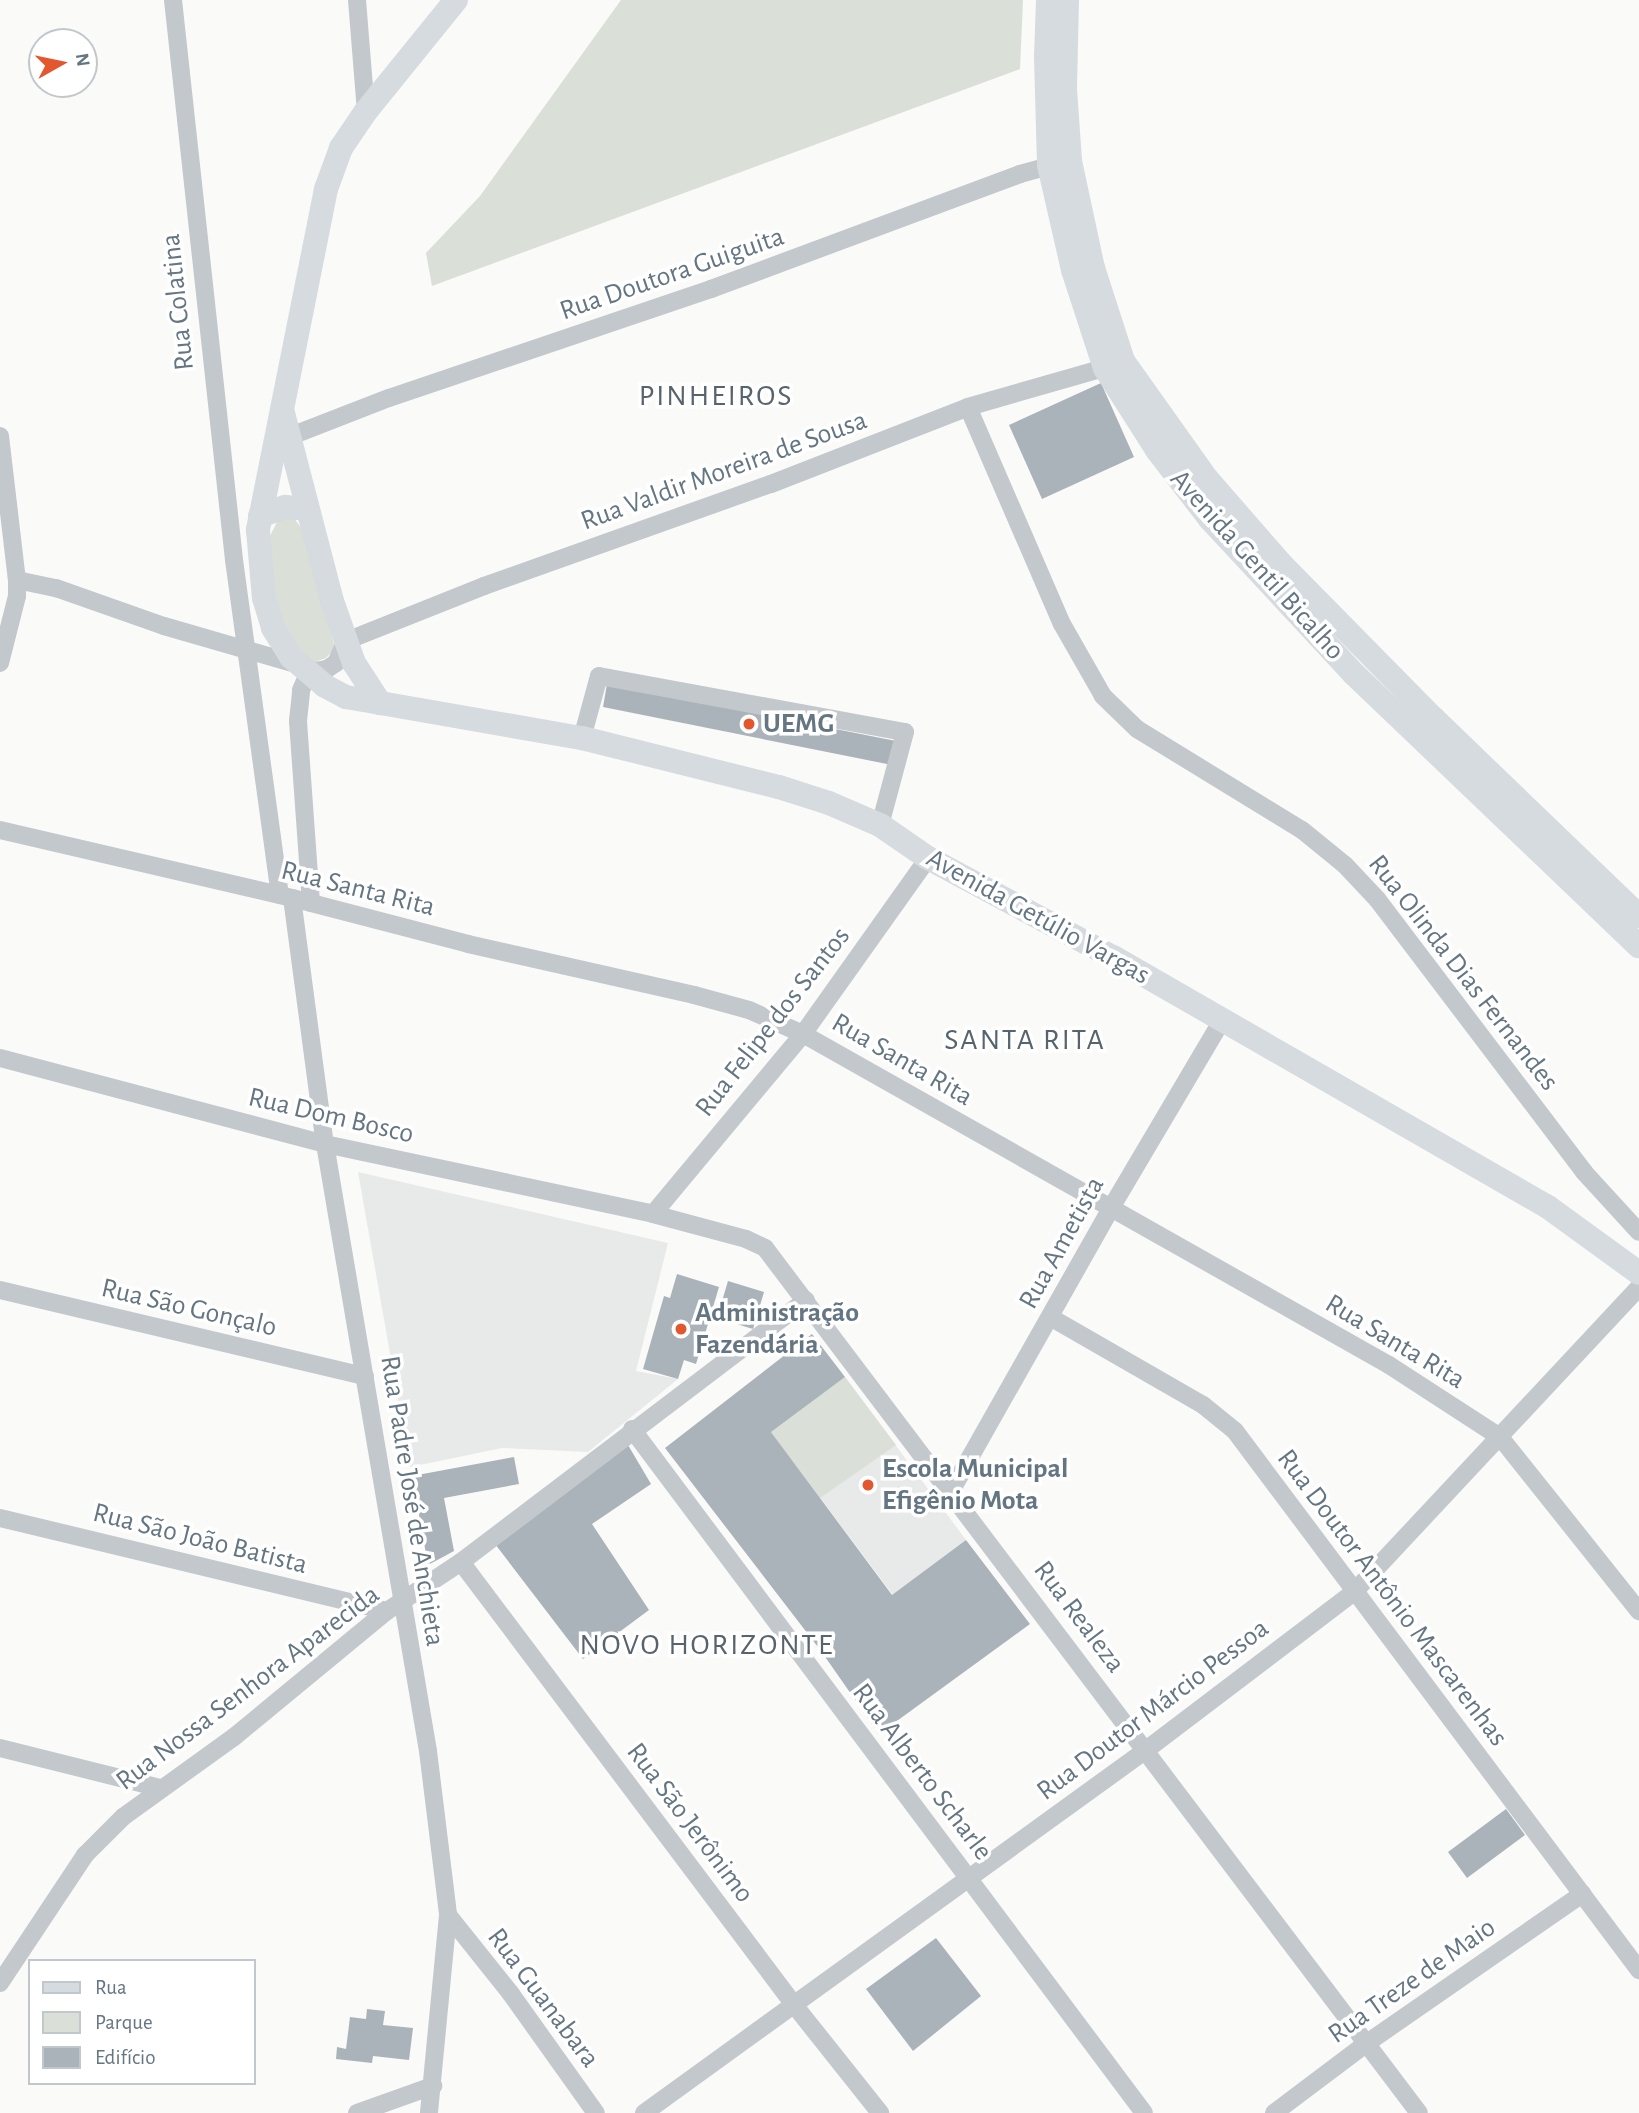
<!DOCTYPE html>
<html>
<head>
<meta charset="utf-8">
<style>
	body { margin:0 }
	#map { position:relative; width:1639px; height:2113px; overflow:hidden; background:#fafaf8; font-family:"Alegreya Sans",sans-serif }
	div>[style] { position:absolute }
	[style*='--x'] { left:calc(var(--x)*1px); top:calc(var(--y)*1px); width:calc(var(--w)*1px); rotate:calc(var(--a)*1deg) }
	.built>* { inset:0; background:#e8e9e9 }
	.green>* { inset:0; background:#dadfd7 }
	.building>* { inset:0; background:#aab3b9 }
	.street>* { height:18px; margin:-9px; padding:0 9px; transform-origin:9px; border-radius:9px; background:#c3c8cc }
	.secondary>* { height:24px; margin:-12px; padding:0 12px; transform-origin:12px; border-radius:12px; background:#d6dbdf }
	.dots>* { width:19px; height:19px; translate:-50% -50%; box-sizing:border-box; border:4px solid #fff; border-radius:50% }
	span { translate:-50% -50%; white-space:nowrap; text-align:center; line-height:1.15; -webkit-text-stroke:7px #fff; paint-order:stroke }
	.street-label { font-size:28px; color:#657683 }
	.poi-label { font-size:28px; color:#657683; font-weight:700 }
	.left { translate:0 -50%; text-align:left }
	.neighbourhood-label { font-size:30px; color:#57646e; letter-spacing:2px }
	.legend { position:absolute; left:28px; top:1959px; width:228px; height:126px; box-sizing:border-box; background:#fff; border:2px solid #c1c8cd; margin:0; padding:9px 12px; list-style:none; font-size:21px; color:#657683 }
	.legend li { display:flex; align-items:center; gap:14px; height:35px }
	.legend b { width:35px; border:2px solid #c1c8cd }
	.north { position:absolute; left:28px; top:28px; width:70px; height:70px; box-sizing:border-box; background:#fff; border:2px solid #c1c8cd; border-radius:50%; rotate:81deg; font-size:19px; font-weight:700; line-height:28px; text-align:center; color:#657683 }
	.north::after { content:''; display:block; margin:auto; width:24px; height:32px; background:#e4572e; clip-path:polygon(50% 0,100% 100%,50% 72%,0 100%) }
</style>
</head>
<body>
<div id="map">
	<div class="built">
		<i style="clip-path:polygon(358px 1172px,668px 1243px,636px 1371px,678px 1379px,588px 1452px,502px 1448px,410px 1467px)"></i>
		<i style="clip-path:polygon(845px 1377px,966px 1540px,893px 1595px,771px 1432px)"></i>
	</div>
	<div class="green">
		<i style="clip-path:polygon(621px 0,1023px 0,1020px 69px,432px 286px,426px 253px,480px 196px)"></i>
		<i style="clip-path:polygon(294px 518px,304px 532px,335px 648px,326px 658px,315px 662px,304px 659px,283px 631px,273px 595px,269px 538px,278px 520px)"></i>
		<i style="clip-path:polygon(845px 1377px,896px 1445px,820px 1498px,771px 1432px)"></i>
	</div>
	<div class="building">
		<i style="clip-path:polygon(1101px 383px,1134px 457px,1042px 499px,1009px 425px)"></i>
		<i style="clip-path:polygon(607px 684px,896px 741px,892px 765px,603px 707px)"></i>
		<i style="clip-path:polygon(677px 1274px,719px 1287px,696px 1364px,684px 1360px,678px 1379px,643px 1369px,664px 1296px,670px 1298px)"></i>
		<i style="clip-path:polygon(728px 1281px,764px 1292px,753px 1329px,717px 1318px)"></i>
		<i style="clip-path:polygon(812px 1334px,845px 1377px,771px 1432px,892px 1595px,966px 1540px,1030px 1624px,879px 1734px,821px 1651px,665px 1448px)"></i>
		<i style="clip-path:polygon(628px 1445px,651px 1484px,592px 1524px,649px 1610px,583px 1659px,495px 1544px)"></i>
		<i style="clip-path:polygon(514px 1457px,519px 1484px,444px 1498px,454px 1551px,428px 1565px,412px 1476px)"></i>
		<i style="clip-path:polygon(1506px 1809px,1525px 1835px,1467px 1878px,1448px 1852px)"></i>
		<i style="clip-path:polygon(936px 1938px,981px 1996px,913px 2051px,866px 1989px)"></i>
		<i style="clip-path:polygon(367px 2009px,385px 2011px,383px 2025px,413px 2028px,409px 2060px,373px 2056px,372px 2063px,336px 2059px,337px 2047px,346px 2049px,350px 2017px,366px 2019px)"></i>
	</div>
	<div class="street">
		<i style="--x:173;--y:0;--w:563;--a:83.78"></i>
		<i style="--x:234;--y:560;--w:338;--a:82.2"></i>
		<i style="--x:357;--y:0;--w:111;--a:85.4"></i>
		<i style="--x:968;--y:407;--w:236;--a:66.6"></i>
		<i style="--x:1062;--y:624;--w:83;--a:60.3"></i>
		<i style="--x:1103;--y:696;--w:47;--a:44.1"></i>
		<i style="--x:1137;--y:729;--w:193;--a:31.5"></i>
		<i style="--x:1302;--y:830;--w:55;--a:39.1"></i>
		<i style="--x:1345;--y:865;--w:47;--a:46.7"></i>
		<i style="--x:1377;--y:899;--w:343;--a:52.8"></i>
		<i style="--x:1584;--y:1172;--w:81;--a:47.5"></i>
		<i style="--x:0;--y:436;--w:145;--a:83.3"></i>
		<i style="--x:17;--y:580;--w:16;--a:90"></i>
		<i style="--x:17;--y:596;--w:69;--a:104.2"></i>
		<i style="--x:278;--y:441;--w:119;--a:-21.2"></i>
		<i style="--x:389;--y:398;--w:340;--a:-18.7"></i>
		<i style="--x:711;--y:289;--w:330;--a:-20.4"></i>
		<i style="--x:1020;--y:174;--w:41;--a:-15.4"></i>
		<i style="--x:17;--y:580;--w:40;--a:12"></i>
		<i style="--x:56;--y:588;--w:114;--a:19.4"></i>
		<i style="--x:164;--y:626;--w:141;--a:16.1"></i>
		<i style="--x:582;--y:738;--w:64;--a:-74.7"></i>
		<i style="--x:599;--y:676;--w:311;--a:10.4"></i>
		<i style="--x:905;--y:732;--w:96;--a:105"></i>
		<i style="--x:0;--y:830;--w:300;--a:13.1"></i>
		<i style="--x:292;--y:898;--w:182;--a:14.6"></i>
		<i style="--x:468;--y:944;--w:232;--a:12.7"></i>
		<i style="--x:694;--y:995;--w:57;--a:15.3"></i>
		<i style="--x:749;--y:1010;--w:59;--a:24"></i>
		<i style="--x:803;--y:1034;--w:673;--a:29.46"></i>
		<i style="--x:1389;--y:1365;--w:132;--a:33"></i>
		<i style="--x:1500;--y:1437;--w:223;--a:51.4"></i>
		<i style="--x:292;--y:898;--w:248;--a:82.4"></i>
		<i style="--x:325;--y:1144;--w:616;--a:80.37"></i>
		<i style="--x:428;--y:1751;--w:165;--a:83"></i>
		<i style="--x:448;--y:1915;--w:199;--a:95.5"></i>
		<i style="--x:311;--y:903;--w:182;--a:-94.1"></i>
		<i style="--x:298;--y:721;--w:31;--a:-84"></i>
		<i style="--x:301;--y:690;--w:20;--a:-66"></i>
		<i style="--x:309;--y:672;--w:18;--a:-9"></i>
		<i style="--x:327;--y:669;--w:11;--a:-34"></i>
		<i style="--x:336;--y:663;--w:24;--a:-66"></i>
		<i style="--x:346;--y:641;--w:149;--a:-21.7"></i>
		<i style="--x:484;--y:586;--w:305;--a:-19.6"></i>
		<i style="--x:771;--y:484;--w:212;--a:-21.3"></i>
		<i style="--x:968;--y:407;--w:152;--a:-16"></i>
		<i style="--x:0;--y:1058;--w:336;--a:14.8"></i>
		<i style="--x:325;--y:1144;--w:335;--a:12"></i>
		<i style="--x:653;--y:1214;--w:96;--a:15"></i>
		<i style="--x:746;--y:1239;--w:21;--a:25"></i>
		<i style="--x:765;--y:1248;--w:1084;--a:52.91"></i>
		<i style="--x:653;--y:1214;--w:234;--a:-50.2"></i>
		<i style="--x:803;--y:1034;--w:216;--a:-54.6"></i>
		<i style="--x:0;--y:1290;--w:375;--a:13.3"></i>
		<i style="--x:1050;--y:1317;--w:177;--a:29.9"></i>
		<i style="--x:1203;--y:1405;--w:41;--a:39.1"></i>
		<i style="--x:1235;--y:1431;--w:674;--a:53.15"></i>
		<i style="--x:632;--y:1429;--w:854;--a:53.18"></i>
		<i style="--x:951;--y:1491;--w:325;--a:-60.5"></i>
		<i style="--x:1111;--y:1208;--w:216;--a:-59.4"></i>
		<i style="--x:0;--y:1518;--w:398;--a:13.5"></i>
		<i style="--x:461;--y:1562;--w:556;--a:53.05"></i>
		<i style="--x:795;--y:2006;--w:137;--a:51.5"></i>
		<i style="--x:0;--y:1748;--w:166;--a:14"></i>
		<i style="--x:448;--y:1915;--w:101;--a:51.4"></i>
		<i style="--x:511;--y:1994;--w:146;--a:54.5"></i>
		<i style="--x:0;--y:1983;--w:154;--a:-56.4"></i>
		<i style="--x:85;--y:1855;--w:54;--a:-45"></i>
		<i style="--x:123;--y:1817;--w:137;--a:-35.8"></i>
		<i style="--x:234;--y:1737;--w:198;--a:-39.5"></i>
		<i style="--x:387;--y:1611;--w:89;--a:-33.5"></i>
		<i style="--x:461;--y:1562;--w:433;--a:-37.2"></i>
		<i style="--x:357;--y:2113;--w:81;--a:-19.6"></i>
		<i style="--x:644;--y:2113;--w:619;--a:-35.87"></i>
		<i style="--x:1146;--y:1750;--w:261;--a:-37.2"></i>
		<i style="--x:1354;--y:1592;--w:417;--a:-46.9"></i>
		<i style="--x:1274;--y:2113;--w:116;--a:-37"></i>
		<i style="--x:1367;--y:2043;--w:262;--a:-34.7"></i>
	</div>
	<div class="secondary">
		<i style="--x:456;--y:0;--w:143;--a:129"></i>
		<i style="--x:366;--y:111;--w:45;--a:124"></i>
		<i style="--x:341;--y:148;--w:44;--a:110.1"></i>
		<i style="--x:326;--y:189;--w:348;--a:101.3"></i>
		<i style="--x:258;--y:530;--w:68;--a:85"></i>
		<i style="--x:264;--y:598;--w:31;--a:73"></i>
		<i style="--x:273;--y:628;--w:34;--a:58"></i>
		<i style="--x:291;--y:657;--w:45;--a:40.5"></i>
		<i style="--x:325;--y:686;--w:24;--a:28"></i>
		<i style="--x:346;--y:697;--w:240;--a:9.9"></i>
		<i style="--x:582;--y:738;--w:203;--a:14"></i>
		<i style="--x:779;--y:787;--w:52;--a:17.7"></i>
		<i style="--x:829;--y:803;--w:56;--a:23.3"></i>
		<i style="--x:880;--y:825;--w:58;--a:34.5"></i>
		<i style="--x:928;--y:858;--w:210;--a:28.2"></i>
		<i style="--x:1113;--y:957;--w:502;--a:29.89"></i>
		<i style="--x:1548;--y:1207;--w:112;--a:36"></i>
		<i style="--x:1048;--y:0;--w:57;--a:92"></i>
		<i style="--x:1046;--y:57;--w:108;--a:88.4"></i>
		<i style="--x:1049;--y:165;--w:108;--a:77.1"></i>
		<i style="--x:1073;--y:270;--w:103;--a:71.9"></i>
		<i style="--x:1105;--y:368;--w:97;--a:57.6"></i>
		<i style="--x:1157;--y:450;--w:87;--a:52.5"></i>
		<i style="--x:1210;--y:519;--w:212;--a:47.1"></i>
		<i style="--x:1354;--y:674;--w:394;--a:43.7"></i>
		<i style="--x:1067;--y:0;--w:89;--a:91.3"></i>
		<i style="--x:1065;--y:89;--w:72;--a:86"></i>
		<i style="--x:1070;--y:161;--w:109;--a:77.9"></i>
		<i style="--x:1093;--y:268;--w:98;--a:72.1"></i>
		<i style="--x:1123;--y:361;--w:145;--a:54.6"></i>
		<i style="--x:1207;--y:479;--w:116;--a:48.9"></i>
		<i style="--x:1283;--y:566;--w:214;--a:45.4"></i>
		<i style="--x:1433;--y:718;--w:286;--a:43.9"></i>
		<i style="--x:283;--y:413;--w:194;--a:75.4"></i>
		<i style="--x:332;--y:601;--w:66;--a:70.5"></i>
		<i style="--x:354;--y:663;--w:48;--a:57"></i>
		<i style="--x:260;--y:516;--w:27;--a:-20"></i>
		<i style="--x:285;--y:507;--w:22;--a:5"></i>
	</div>
	<div class="dots">
		<i style="left:749px;top:724px;background:#e4572e"></i>
		<i style="left:681px;top:1329px;background:#e4572e"></i>
		<i style="left:868px;top:1485px;background:#e4572e"></i>
	</div>
	<div class="street-label">
		<span style="left:672px;top:274px;rotate:-19deg">Rua Doutora Guiguita</span>
		<span style="left:178px;top:302px;rotate:-96deg">Rua Colatina</span>
		<span style="left:724px;top:471px;rotate:-20deg">Rua Valdir Moreira de Sousa</span>
		<span style="left:1257px;top:565px;rotate:48deg">Avenida Gentil Bicalho</span>
		<span style="left:358px;top:889px;rotate:14deg">Rua Santa Rita</span>
		<span style="left:1038px;top:917px;rotate:29deg">Avenida Getúlio Vargas</span>
		<span style="left:1463px;top:973px;rotate:52deg">Rua Olinda Dias Fernandes</span>
		<span style="left:773px;top:1022px;rotate:-52deg">Rua Felipe dos Santos</span>
		<span style="left:902px;top:1060px;rotate:30deg">Rua Santa Rita</span>
		<span style="left:331px;top:1116px;rotate:13deg">Rua Dom Bosco</span>
		<span style="left:1062px;top:1243px;rotate:-61deg">Rua Ametista</span>
		<span style="left:189px;top:1308px;rotate:13deg">Rua São Gonçalo</span>
		<span style="left:1395px;top:1342px;rotate:31deg">Rua Santa Rita</span>
		<span style="left:412px;top:1501px;rotate:81deg">Rua Padre José de Anchieta</span>
		<span style="left:200px;top:1539px;rotate:14deg">Rua São João Batista</span>
		<span style="left:1392px;top:1598px;rotate:53deg">Rua Doutor Antônio Mascarenhas</span>
		<span style="left:1079px;top:1617px;rotate:53deg">Rua Realeza</span>
		<span style="left:248px;top:1688px;rotate:-37deg">Rua Nossa Senhora Aparecida</span>
		<span style="left:1153px;top:1710px;rotate:-37deg">Rua Doutor Márcio Pessoa</span>
		<span style="left:922px;top:1772px;rotate:53deg">Rua Alberto Scharle</span>
		<span style="left:690px;top:1823px;rotate:53deg">Rua São Jerônimo</span>
		<span style="left:1412px;top:1981px;rotate:-35deg">Rua Treze de Maio</span>
		<span style="left:543px;top:1998px;rotate:53deg">Rua Guanabara</span>
	</div>
	<div class="poi-label">
		<span class="left" style="left:763px;top:724px">UEMG</span>
		<span class="left" style="left:695px;top:1329px">Administração<br>Fazendária</span>
		<span class="left" style="left:882px;top:1485px">Escola Municipal<br>Efigênio Mota</span>
	</div>
	<div class="neighbourhood-label">
		<span style="left:716px;top:396px">PINHEIROS</span>
		<span style="left:1025px;top:1040px">SANTA RITA</span>
		<span style="left:707px;top:1645px">NOVO HORIZONTE</span>
	</div>
	<ul class="legend">
	<li><b style="height:9px;background:#d6dbdf"></b>Rua</li>
	<li><b style="height:19px;background:#dadfd7"></b>Parque</li>
	<li><b style="height:19px;background:#aab3b9"></b>Edifício</li>
	</ul>
	<div class="north">N</div>
</div>
</body>
</html>
